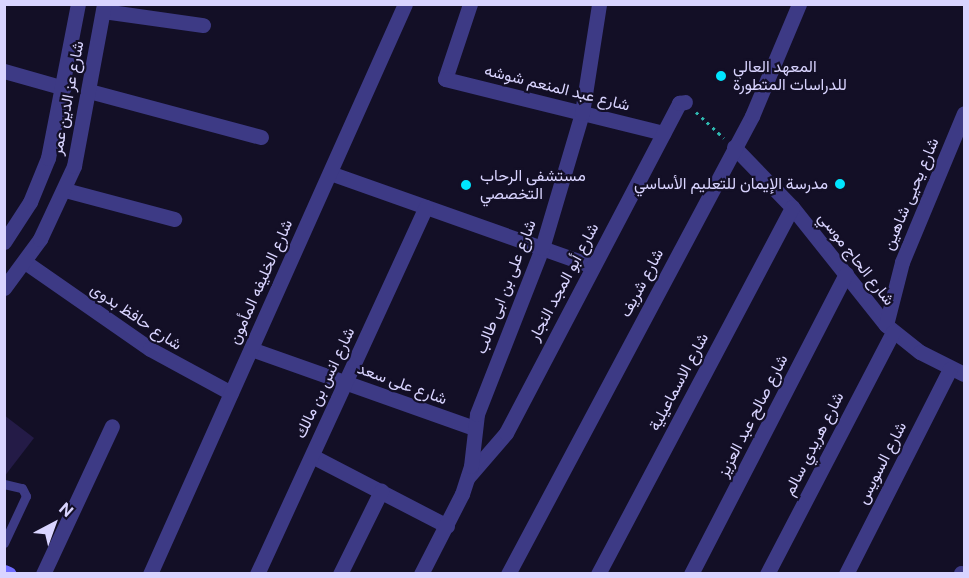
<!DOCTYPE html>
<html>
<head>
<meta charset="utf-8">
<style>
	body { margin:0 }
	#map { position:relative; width:969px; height:578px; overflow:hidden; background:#130f26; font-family:"Public Sans",Vazirmatn,sans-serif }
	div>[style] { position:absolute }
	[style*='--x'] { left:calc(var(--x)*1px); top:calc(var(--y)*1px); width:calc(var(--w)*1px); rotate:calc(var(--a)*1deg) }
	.building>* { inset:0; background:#241b47 }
	.path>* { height:3px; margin-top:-1.5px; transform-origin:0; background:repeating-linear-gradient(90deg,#2fb8b0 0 3px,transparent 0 7.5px) }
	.service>* { height:9px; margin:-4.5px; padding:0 4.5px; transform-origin:4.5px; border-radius:4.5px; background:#3d3a85 }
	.minor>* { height:15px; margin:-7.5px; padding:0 7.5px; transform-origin:7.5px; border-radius:7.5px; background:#3d3a85 }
	.tertiary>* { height:15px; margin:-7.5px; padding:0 7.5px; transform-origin:7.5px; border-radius:7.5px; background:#3d3a85 }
	.secondary>* { height:15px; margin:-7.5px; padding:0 7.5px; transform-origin:7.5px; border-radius:7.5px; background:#6f6bff }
	.dots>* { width:16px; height:16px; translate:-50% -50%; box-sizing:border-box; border:3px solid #130f26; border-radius:50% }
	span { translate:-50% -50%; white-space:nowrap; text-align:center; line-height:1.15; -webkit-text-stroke:4.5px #130f26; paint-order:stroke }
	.poi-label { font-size:16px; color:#d9d4ff }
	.left { translate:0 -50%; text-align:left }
	.right { translate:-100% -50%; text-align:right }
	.street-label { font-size:16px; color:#d9d4ff }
	.frame { position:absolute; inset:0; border:6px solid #d9d4ff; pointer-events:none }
	.north { position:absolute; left:24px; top:494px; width:60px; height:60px; -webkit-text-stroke:4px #130f26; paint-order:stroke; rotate:41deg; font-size:16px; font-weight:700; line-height:24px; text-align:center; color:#d9d4ff }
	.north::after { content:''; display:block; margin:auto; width:21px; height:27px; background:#d9d4ff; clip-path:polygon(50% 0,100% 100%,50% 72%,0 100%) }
</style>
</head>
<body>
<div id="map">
	<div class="building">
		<i style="clip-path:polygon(4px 415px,34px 438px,4px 477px)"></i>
	</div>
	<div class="path">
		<i style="--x:696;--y:112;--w:38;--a:43"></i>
	</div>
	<div class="service">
		<i style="--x:4;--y:484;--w:18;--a:13"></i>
		<i style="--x:22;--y:488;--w:9;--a:63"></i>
		<i style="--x:26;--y:496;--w:52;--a:115.1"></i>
	</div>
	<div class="minor">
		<i style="--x:470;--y:4;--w:79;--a:108.4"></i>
		<i style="--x:445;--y:79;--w:225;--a:13.9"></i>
		<i style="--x:103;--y:11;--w:101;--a:8"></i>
		<i style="--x:4;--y:71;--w:62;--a:15.8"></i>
		<i style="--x:89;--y:91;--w:178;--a:15"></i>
		<i style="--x:734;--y:147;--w:83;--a:46"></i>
		<i style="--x:792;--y:207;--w:151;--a:51.5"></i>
		<i style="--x:886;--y:325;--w:43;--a:38.5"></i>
		<i style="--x:920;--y:352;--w:49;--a:26.6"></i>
		<i style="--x:330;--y:173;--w:279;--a:19.5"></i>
		<i style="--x:65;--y:190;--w:113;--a:14.9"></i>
		<i style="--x:4;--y:242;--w:48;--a:-57"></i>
		<i style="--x:30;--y:202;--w:48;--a:-67.8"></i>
		<i style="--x:48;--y:158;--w:157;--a:-79"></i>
		<i style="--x:25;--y:262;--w:152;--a:34.8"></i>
		<i style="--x:150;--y:349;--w:92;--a:28.5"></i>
		<i style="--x:4;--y:288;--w:61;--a:-53.7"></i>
		<i style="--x:40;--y:239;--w:81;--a:-65"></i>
		<i style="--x:74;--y:166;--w:165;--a:-79.5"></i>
		<i style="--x:886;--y:325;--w:65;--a:-75.7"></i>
		<i style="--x:902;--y:262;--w:161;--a:-67.4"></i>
		<i style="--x:251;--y:349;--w:237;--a:19.5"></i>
		<i style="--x:312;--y:456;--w:152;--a:27.4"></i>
		<i style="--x:468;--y:477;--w:58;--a:-49.2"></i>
		<i style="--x:506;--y:433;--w:373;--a:-62.3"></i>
		<i style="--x:679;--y:103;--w:6;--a:-9"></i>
		<i style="--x:961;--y:573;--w:2;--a:27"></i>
		<i style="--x:43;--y:574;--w:163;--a:-65"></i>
		<i style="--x:150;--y:574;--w:624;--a:-65.9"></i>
		<i style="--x:257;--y:574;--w:404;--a:-65.3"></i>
		<i style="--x:340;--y:574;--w:93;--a:-63.7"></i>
		<i style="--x:421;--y:574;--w:90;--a:-62.9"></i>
		<i style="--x:462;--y:494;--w:29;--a:-72"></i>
		<i style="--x:471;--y:466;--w:52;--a:-83.4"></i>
		<i style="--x:477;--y:414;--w:178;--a:-68.6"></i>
		<i style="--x:542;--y:248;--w:141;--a:-73.5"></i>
		<i style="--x:582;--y:113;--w:110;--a:-81.1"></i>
		<i style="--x:598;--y:574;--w:415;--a:-62.1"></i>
		<i style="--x:691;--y:574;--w:338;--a:-62.7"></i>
		<i style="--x:767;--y:574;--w:273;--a:-62.5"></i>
		<i style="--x:846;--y:574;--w:230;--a:-63.1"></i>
	</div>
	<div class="tertiary">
		<i style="--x:508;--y:574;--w:519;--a:-61.95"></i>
		<i style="--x:752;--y:116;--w:121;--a:-67.2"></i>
	</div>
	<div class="secondary">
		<i style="--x:4;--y:572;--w:5;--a:22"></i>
	</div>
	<div class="dots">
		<i style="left:721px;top:76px;background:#00e5ff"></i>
		<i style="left:840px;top:184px;background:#00e5ff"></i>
		<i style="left:466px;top:185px;background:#00e5ff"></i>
	</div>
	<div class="poi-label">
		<span class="left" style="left:733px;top:76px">المعهد العالي<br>للدراسات المتطورة</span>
		<span class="left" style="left:480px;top:185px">مستشفى الرحاب<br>التخصصي</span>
		<span class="right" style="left:828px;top:184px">مدرسة الإيمان للتعليم الأساسي</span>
	</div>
	<div class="street-label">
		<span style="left:557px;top:88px;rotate:14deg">شارع عبد المنعم شوشه</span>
		<span style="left:68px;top:98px;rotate:-79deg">شارع عز الدين عمر</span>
		<span style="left:911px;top:194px;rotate:-67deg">شارع يحيى شاهين</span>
		<span style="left:856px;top:259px;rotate:52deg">شارع الحاج موسي</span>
		<span style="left:261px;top:282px;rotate:-66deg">شارع الخليفه المأمون</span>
		<span style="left:564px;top:282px;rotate:-62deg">شارع أبو المجد النجار</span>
		<span style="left:642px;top:283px;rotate:-62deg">شارع شريف</span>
		<span style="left:506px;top:287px;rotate:-69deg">شارع على بن ابى طالب</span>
		<span style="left:136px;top:317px;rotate:34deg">شارع حافظ بدوى</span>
		<span style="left:679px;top:382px;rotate:-62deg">شارع الاسماعيلية</span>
		<span style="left:325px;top:383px;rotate:-65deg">شارع انس بن مالك</span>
		<span style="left:402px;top:384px;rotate:20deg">شارع على سعد</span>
		<span style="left:753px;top:416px;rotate:-63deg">شارع صالح عبد العزيز</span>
		<span style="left:814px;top:444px;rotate:-63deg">شارع هريدي سالم</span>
		<span style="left:882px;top:463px;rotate:-63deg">شارع السويس</span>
	</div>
	<div class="frame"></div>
	<div class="north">N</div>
</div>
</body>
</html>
